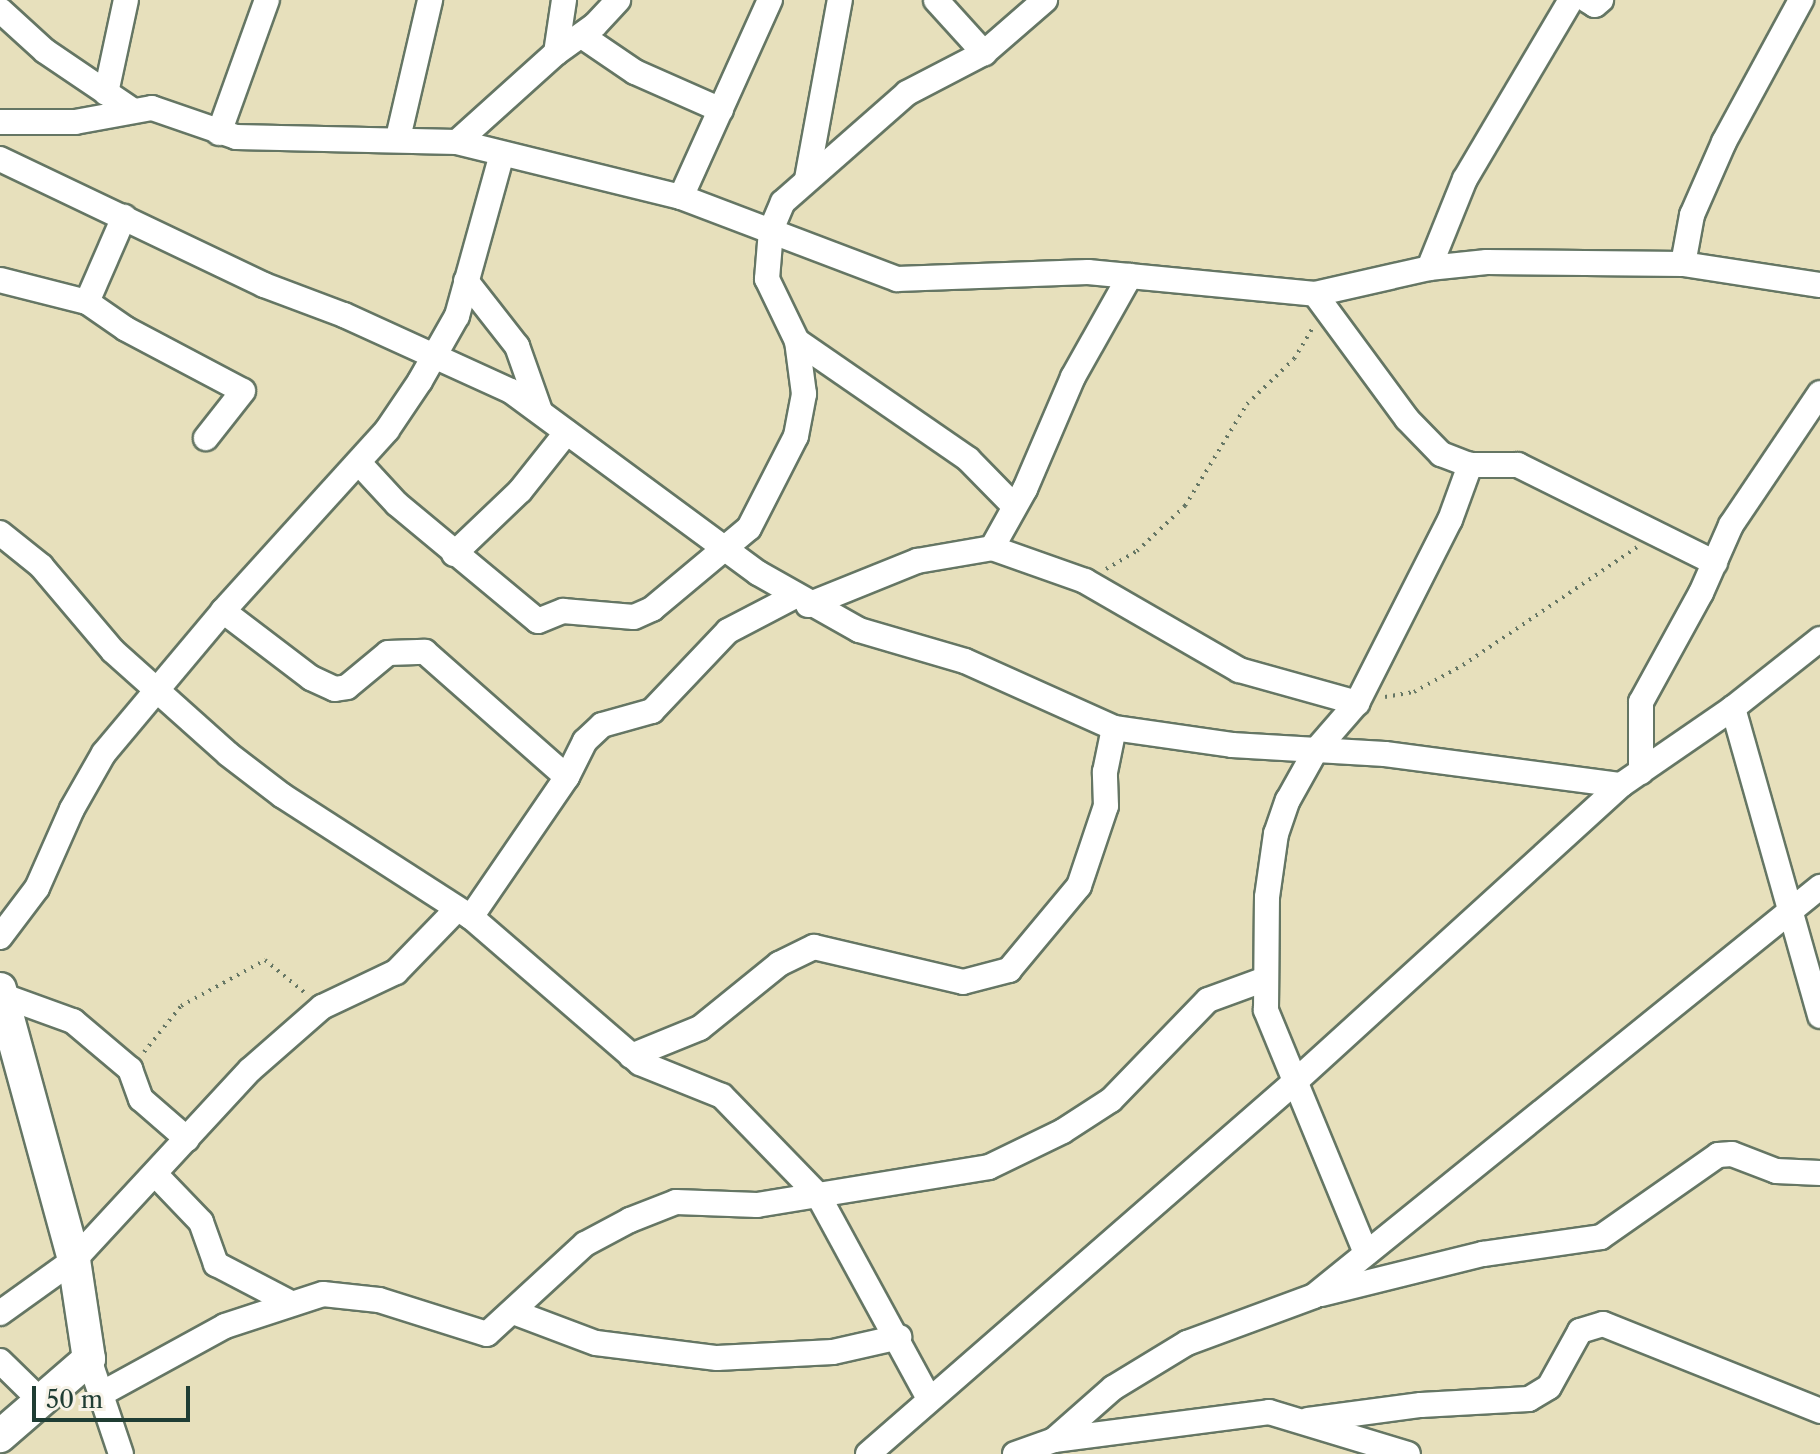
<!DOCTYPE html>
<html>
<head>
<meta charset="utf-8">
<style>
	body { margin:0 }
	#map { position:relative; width:1820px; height:1454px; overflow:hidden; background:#e7e0bc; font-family:"Libre Caslon Text",serif }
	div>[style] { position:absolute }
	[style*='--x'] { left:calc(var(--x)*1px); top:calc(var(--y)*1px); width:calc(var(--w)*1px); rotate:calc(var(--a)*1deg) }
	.path>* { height:4px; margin-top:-2px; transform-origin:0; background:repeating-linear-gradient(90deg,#657664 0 2px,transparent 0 8px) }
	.roads { filter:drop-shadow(2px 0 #657664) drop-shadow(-2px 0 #657664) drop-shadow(0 2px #657664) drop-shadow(0 -2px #657664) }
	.minor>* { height:24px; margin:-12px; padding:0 12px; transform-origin:12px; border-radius:12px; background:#fff }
	.tertiary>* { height:32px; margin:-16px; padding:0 16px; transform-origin:16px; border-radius:16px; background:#fff }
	span { translate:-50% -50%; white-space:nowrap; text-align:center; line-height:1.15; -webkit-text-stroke:6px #f7f3e8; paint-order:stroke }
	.scale { position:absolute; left:32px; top:1386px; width:158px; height:36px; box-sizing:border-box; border:4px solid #1f3d34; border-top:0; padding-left:10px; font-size:24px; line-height:28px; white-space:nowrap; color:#1f3d34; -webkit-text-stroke:6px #f7f3e8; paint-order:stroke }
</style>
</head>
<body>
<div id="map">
	<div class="path">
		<i style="--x:1106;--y:569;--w:36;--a:-30"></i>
		<i style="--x:1137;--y:551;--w:66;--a:-43.2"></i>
		<i style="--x:1185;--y:506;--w:119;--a:-58.7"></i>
		<i style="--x:1247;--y:404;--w:65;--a:-43.8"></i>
		<i style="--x:1294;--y:359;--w:37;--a:-59"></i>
		<i style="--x:1385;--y:697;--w:29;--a:-10"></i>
		<i style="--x:1414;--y:692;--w:56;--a:-28.9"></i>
		<i style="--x:1463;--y:665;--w:210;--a:-34.1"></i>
		<i style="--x:144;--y:1052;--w:59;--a:-51.2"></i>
		<i style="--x:181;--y:1006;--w:96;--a:-28.7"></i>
		<i style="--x:265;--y:960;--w:52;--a:39.5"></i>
	</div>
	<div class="roads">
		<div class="minor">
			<i style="--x:936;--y:0;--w:72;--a:47.8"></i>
			<i style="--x:1587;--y:0;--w:9;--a:32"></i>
			<i style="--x:1595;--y:5;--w:8;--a:-40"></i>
			<i style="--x:0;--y:10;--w:61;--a:42.3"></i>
			<i style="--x:45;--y:51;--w:105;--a:34.1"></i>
			<i style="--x:582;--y:36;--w:64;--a:34.2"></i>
			<i style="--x:635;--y:72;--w:94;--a:23.8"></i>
			<i style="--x:556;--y:53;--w:54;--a:-81.4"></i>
			<i style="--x:106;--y:93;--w:95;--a:-77.9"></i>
			<i style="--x:0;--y:122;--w:75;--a:0"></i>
			<i style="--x:75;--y:122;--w:78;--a:-10.3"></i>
			<i style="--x:152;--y:108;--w:89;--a:19"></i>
			<i style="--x:236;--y:137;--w:221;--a:1.3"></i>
			<i style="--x:457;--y:142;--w:133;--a:-42"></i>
			<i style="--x:556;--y:53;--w:48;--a:-35.7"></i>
			<i style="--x:595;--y:25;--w:34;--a:-47"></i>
			<i style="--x:219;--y:133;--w:141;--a:-70.2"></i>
			<i style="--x:398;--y:138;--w:142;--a:-76.9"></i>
			<i style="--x:457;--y:142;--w:231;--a:13.8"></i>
			<i style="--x:681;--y:197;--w:231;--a:20.8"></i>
			<i style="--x:897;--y:279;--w:191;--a:-2.1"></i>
			<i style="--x:1088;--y:272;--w:228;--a:5.5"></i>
			<i style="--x:1315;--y:294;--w:117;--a:-12.8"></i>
			<i style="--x:1429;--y:268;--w:58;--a:-5.9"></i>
			<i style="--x:1487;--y:262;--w:196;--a:0.6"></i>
			<i style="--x:1683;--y:264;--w:139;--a:8.7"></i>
			<i style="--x:0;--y:159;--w:293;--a:25.5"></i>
			<i style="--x:264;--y:285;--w:85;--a:20.6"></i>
			<i style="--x:344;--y:315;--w:183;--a:24.5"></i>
			<i style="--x:511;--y:391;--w:307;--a:36.4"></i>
			<i style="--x:758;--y:573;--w:116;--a:29.4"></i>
			<i style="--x:859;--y:630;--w:110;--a:16.3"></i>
			<i style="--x:965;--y:661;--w:163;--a:24.2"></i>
			<i style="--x:1114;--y:728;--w:119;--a:8.2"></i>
			<i style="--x:1232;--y:745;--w:153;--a:3.4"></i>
			<i style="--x:1385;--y:754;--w:238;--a:7.5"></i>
			<i style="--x:807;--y:179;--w:182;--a:-79.6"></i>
			<i style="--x:681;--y:197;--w:216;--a:-65.7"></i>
			<i style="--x:1683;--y:264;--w:50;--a:-79.6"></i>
			<i style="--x:1692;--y:215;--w:80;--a:-66.3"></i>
			<i style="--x:1724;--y:142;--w:162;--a:-61.5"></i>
			<i style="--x:1429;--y:268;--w:96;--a:-68"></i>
			<i style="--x:1465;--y:179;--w:208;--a:-59.4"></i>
			<i style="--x:0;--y:280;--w:90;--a:14.2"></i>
			<i style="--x:87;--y:302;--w:47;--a:34.7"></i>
			<i style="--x:126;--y:329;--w:132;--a:27.9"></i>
			<i style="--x:243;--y:391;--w:60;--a:128.2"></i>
			<i style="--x:466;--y:281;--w:83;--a:51.9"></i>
			<i style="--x:517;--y:346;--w:69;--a:70.5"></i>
			<i style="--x:1315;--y:294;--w:155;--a:53.6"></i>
			<i style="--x:1407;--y:419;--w:49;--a:45.8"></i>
			<i style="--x:1441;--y:454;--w:31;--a:21"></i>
			<i style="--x:1470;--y:465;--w:48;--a:0"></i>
			<i style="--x:1518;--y:465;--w:220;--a:26.4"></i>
			<i style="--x:87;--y:302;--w:93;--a:-66.5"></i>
			<i style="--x:797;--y:341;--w:208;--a:34.6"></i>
			<i style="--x:968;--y:459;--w:66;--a:45.6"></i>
			<i style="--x:359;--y:463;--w:56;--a:47.2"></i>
			<i style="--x:397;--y:504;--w:183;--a:39.7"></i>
			<i style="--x:538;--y:621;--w:27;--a:-22"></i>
			<i style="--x:563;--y:611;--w:71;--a:4.8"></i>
			<i style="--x:634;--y:617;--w:20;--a:-24"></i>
			<i style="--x:652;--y:609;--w:126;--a:-39.9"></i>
			<i style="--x:749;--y:528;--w:103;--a:-62.9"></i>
			<i style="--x:796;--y:436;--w:43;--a:-79.2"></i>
			<i style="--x:804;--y:394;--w:53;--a:-97.5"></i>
			<i style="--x:797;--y:341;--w:69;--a:-115.8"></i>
			<i style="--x:767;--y:279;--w:49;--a:-85.3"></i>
			<i style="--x:771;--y:230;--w:30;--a:-67"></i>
			<i style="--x:783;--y:202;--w:165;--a:-41.3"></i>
			<i style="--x:907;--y:93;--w:87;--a:-27.5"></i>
			<i style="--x:984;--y:53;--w:81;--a:-41"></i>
			<i style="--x:0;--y:533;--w:53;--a:38.8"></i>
			<i style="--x:41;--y:566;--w:111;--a:49.7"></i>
			<i style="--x:113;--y:651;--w:154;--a:41.8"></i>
			<i style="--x:228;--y:754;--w:69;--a:37.4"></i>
			<i style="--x:283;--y:796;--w:224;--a:32.8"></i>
			<i style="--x:471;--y:917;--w:223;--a:40.8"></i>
			<i style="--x:640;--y:1063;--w:88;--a:21.9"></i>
			<i style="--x:722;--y:1096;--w:138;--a:45.9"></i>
			<i style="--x:818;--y:1195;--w:173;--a:-9.3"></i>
			<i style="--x:989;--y:1167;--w:82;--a:-25.9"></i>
			<i style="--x:1063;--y:1131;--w:57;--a:-32.9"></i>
			<i style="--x:1111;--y:1100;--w:139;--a:-45.9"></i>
			<i style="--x:1208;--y:1000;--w:59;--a:-20"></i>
			<i style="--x:992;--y:548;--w:68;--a:-60.8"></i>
			<i style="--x:1025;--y:489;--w:122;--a:-66.8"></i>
			<i style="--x:1073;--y:377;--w:116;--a:-60.6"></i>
			<i style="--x:454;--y:554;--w:91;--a:-43.7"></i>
			<i style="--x:520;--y:491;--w:75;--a:-51.5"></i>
			<i style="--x:808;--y:605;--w:118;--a:-22"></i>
			<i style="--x:917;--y:561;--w:76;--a:-9.8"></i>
			<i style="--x:992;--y:548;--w:99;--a:19.5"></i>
			<i style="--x:1085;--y:581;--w:178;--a:30"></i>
			<i style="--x:1239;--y:670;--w:123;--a:15.6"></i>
			<i style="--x:223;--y:611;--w:111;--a:37.3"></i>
			<i style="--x:311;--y:678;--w:26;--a:25"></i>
			<i style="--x:335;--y:689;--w:12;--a:-9"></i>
			<i style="--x:347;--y:687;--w:53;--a:-39.7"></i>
			<i style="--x:388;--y:653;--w:37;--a:-2"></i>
			<i style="--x:425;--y:652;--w:189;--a:41.4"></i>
			<i style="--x:1733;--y:708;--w:320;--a:74.2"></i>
			<i style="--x:1641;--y:772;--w:70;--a:-90"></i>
			<i style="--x:1641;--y:702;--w:124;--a:-61.2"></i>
			<i style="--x:1701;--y:593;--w:74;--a:-66.2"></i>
			<i style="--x:1731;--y:525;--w:159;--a:-56"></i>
			<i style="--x:471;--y:917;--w:170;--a:-55.6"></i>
			<i style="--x:567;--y:777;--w:40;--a:-63.4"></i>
			<i style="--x:585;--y:741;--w:23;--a:-43"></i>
			<i style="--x:602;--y:725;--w:52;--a:-15.6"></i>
			<i style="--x:652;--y:711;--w:110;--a:-46.5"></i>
			<i style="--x:728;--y:631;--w:76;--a:-27.6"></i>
			<i style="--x:0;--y:937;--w:61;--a:-52.9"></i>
			<i style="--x:37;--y:888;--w:86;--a:-66.1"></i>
			<i style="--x:72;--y:809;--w:64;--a:-60.3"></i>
			<i style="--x:104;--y:753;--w:185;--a:-50"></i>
			<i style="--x:223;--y:611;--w:244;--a:-47.8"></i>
			<i style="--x:387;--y:430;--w:59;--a:-56"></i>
			<i style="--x:420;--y:381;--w:75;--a:-60.4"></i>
			<i style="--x:457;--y:316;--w:165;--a:-74.5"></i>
			<i style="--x:1;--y:995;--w:77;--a:19.9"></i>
			<i style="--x:73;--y:1021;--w:75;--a:40.1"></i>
			<i style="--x:130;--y:1069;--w:32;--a:70"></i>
			<i style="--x:141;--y:1099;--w:61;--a:41"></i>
			<i style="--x:631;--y:1056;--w:74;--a:-22.1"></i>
			<i style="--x:700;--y:1028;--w:102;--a:-39"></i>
			<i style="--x:779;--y:964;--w:39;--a:-26"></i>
			<i style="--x:814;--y:947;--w:153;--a:13.2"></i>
			<i style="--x:963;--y:982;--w:48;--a:-14.6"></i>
			<i style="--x:1009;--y:970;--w:109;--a:-50.2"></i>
			<i style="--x:1079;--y:886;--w:84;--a:-71.4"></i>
			<i style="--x:1106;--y:806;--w:34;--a:-92"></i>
			<i style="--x:1105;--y:772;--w:45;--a:-78.4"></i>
			<i style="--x:156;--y:1175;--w:65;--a:46.2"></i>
			<i style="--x:201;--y:1222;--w:45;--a:70.3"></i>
			<i style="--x:216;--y:1264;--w:85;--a:27.5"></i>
			<i style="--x:1366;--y:1253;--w:263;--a:-112.4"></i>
			<i style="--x:1266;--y:1010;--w:113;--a:-89.5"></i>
			<i style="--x:1267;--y:897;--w:64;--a:-81.9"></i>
			<i style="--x:1276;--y:834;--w:36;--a:-71"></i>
			<i style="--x:1288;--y:800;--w:57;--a:-60.8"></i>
			<i style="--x:1316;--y:750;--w:62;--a:-48.9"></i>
			<i style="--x:1357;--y:703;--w:205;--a:-63.1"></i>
			<i style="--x:1450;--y:520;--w:59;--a:-70"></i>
			<i style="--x:1321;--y:1294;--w:167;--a:-13.9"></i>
			<i style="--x:1483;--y:1254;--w:119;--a:-8.2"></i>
			<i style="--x:1601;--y:1237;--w:143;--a:-35"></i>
			<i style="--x:1718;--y:1155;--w:14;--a:-4"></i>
			<i style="--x:1732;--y:1154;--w:47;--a:21.1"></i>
			<i style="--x:1776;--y:1171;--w:44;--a:2.6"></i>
			<i style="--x:0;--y:1313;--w:91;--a:-35.6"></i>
			<i style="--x:74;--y:1260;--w:259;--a:-47.2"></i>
			<i style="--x:250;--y:1070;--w:96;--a:-41.2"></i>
			<i style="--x:322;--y:1007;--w:82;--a:-25.3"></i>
			<i style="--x:396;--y:972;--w:86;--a:-45.9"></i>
			<i style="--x:516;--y:1313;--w:85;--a:20.6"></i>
			<i style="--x:596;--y:1343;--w:122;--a:7.1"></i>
			<i style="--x:717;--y:1358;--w:116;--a:-3"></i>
			<i style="--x:833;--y:1352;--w:68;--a:-12.8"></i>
			<i style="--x:89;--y:1359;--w:100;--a:71.4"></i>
			<i style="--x:0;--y:1361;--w:57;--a:44.3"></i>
			<i style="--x:101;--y:1394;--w:141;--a:-28.7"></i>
			<i style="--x:225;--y:1326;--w:103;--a:-18.1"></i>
			<i style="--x:323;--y:1294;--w:56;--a:6.1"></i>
			<i style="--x:379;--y:1300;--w:113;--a:17.5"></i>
			<i style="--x:487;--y:1334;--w:133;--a:-42.6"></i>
			<i style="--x:585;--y:1244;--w:51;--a:-28.1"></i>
			<i style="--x:630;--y:1220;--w:49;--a:-21.4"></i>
			<i style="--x:676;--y:1202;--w:81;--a:2.1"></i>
			<i style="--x:757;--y:1205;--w:62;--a:-9.3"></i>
			<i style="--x:818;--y:1195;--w:230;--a:61.4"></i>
			<i style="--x:1308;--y:1420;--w:114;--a:-7.6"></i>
			<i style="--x:1421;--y:1405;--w:108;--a:-3.2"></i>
			<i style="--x:1529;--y:1399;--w:23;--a:-31"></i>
			<i style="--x:1549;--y:1387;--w:64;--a:-61"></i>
			<i style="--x:1580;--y:1331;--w:24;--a:-17"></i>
			<i style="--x:1603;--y:1324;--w:234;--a:21.8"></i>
			<i style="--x:1054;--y:1440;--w:217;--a:-7.4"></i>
			<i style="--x:1269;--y:1412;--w:145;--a:16.8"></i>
			<i style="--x:868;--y:1454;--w:569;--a:-41.08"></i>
			<i style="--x:1297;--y:1080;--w:438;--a:-42.3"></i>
			<i style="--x:1621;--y:785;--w:136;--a:-34.5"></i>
			<i style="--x:1733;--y:708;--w:111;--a:-38.4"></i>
			<i style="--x:1015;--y:1454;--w:41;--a:-19.7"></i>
			<i style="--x:1054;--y:1440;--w:79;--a:-41.4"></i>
			<i style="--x:1113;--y:1388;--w:87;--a:-31.3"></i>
			<i style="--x:1187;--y:1343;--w:135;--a:-20.3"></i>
			<i style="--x:1314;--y:1296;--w:651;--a:-38.95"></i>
		</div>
		<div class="tertiary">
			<i style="--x:0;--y:989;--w:281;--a:74.7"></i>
			<i style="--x:74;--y:1260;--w:100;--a:81.4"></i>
			<i style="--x:89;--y:1359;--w:118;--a:139.1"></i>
		</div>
	</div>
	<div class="scale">50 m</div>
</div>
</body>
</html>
